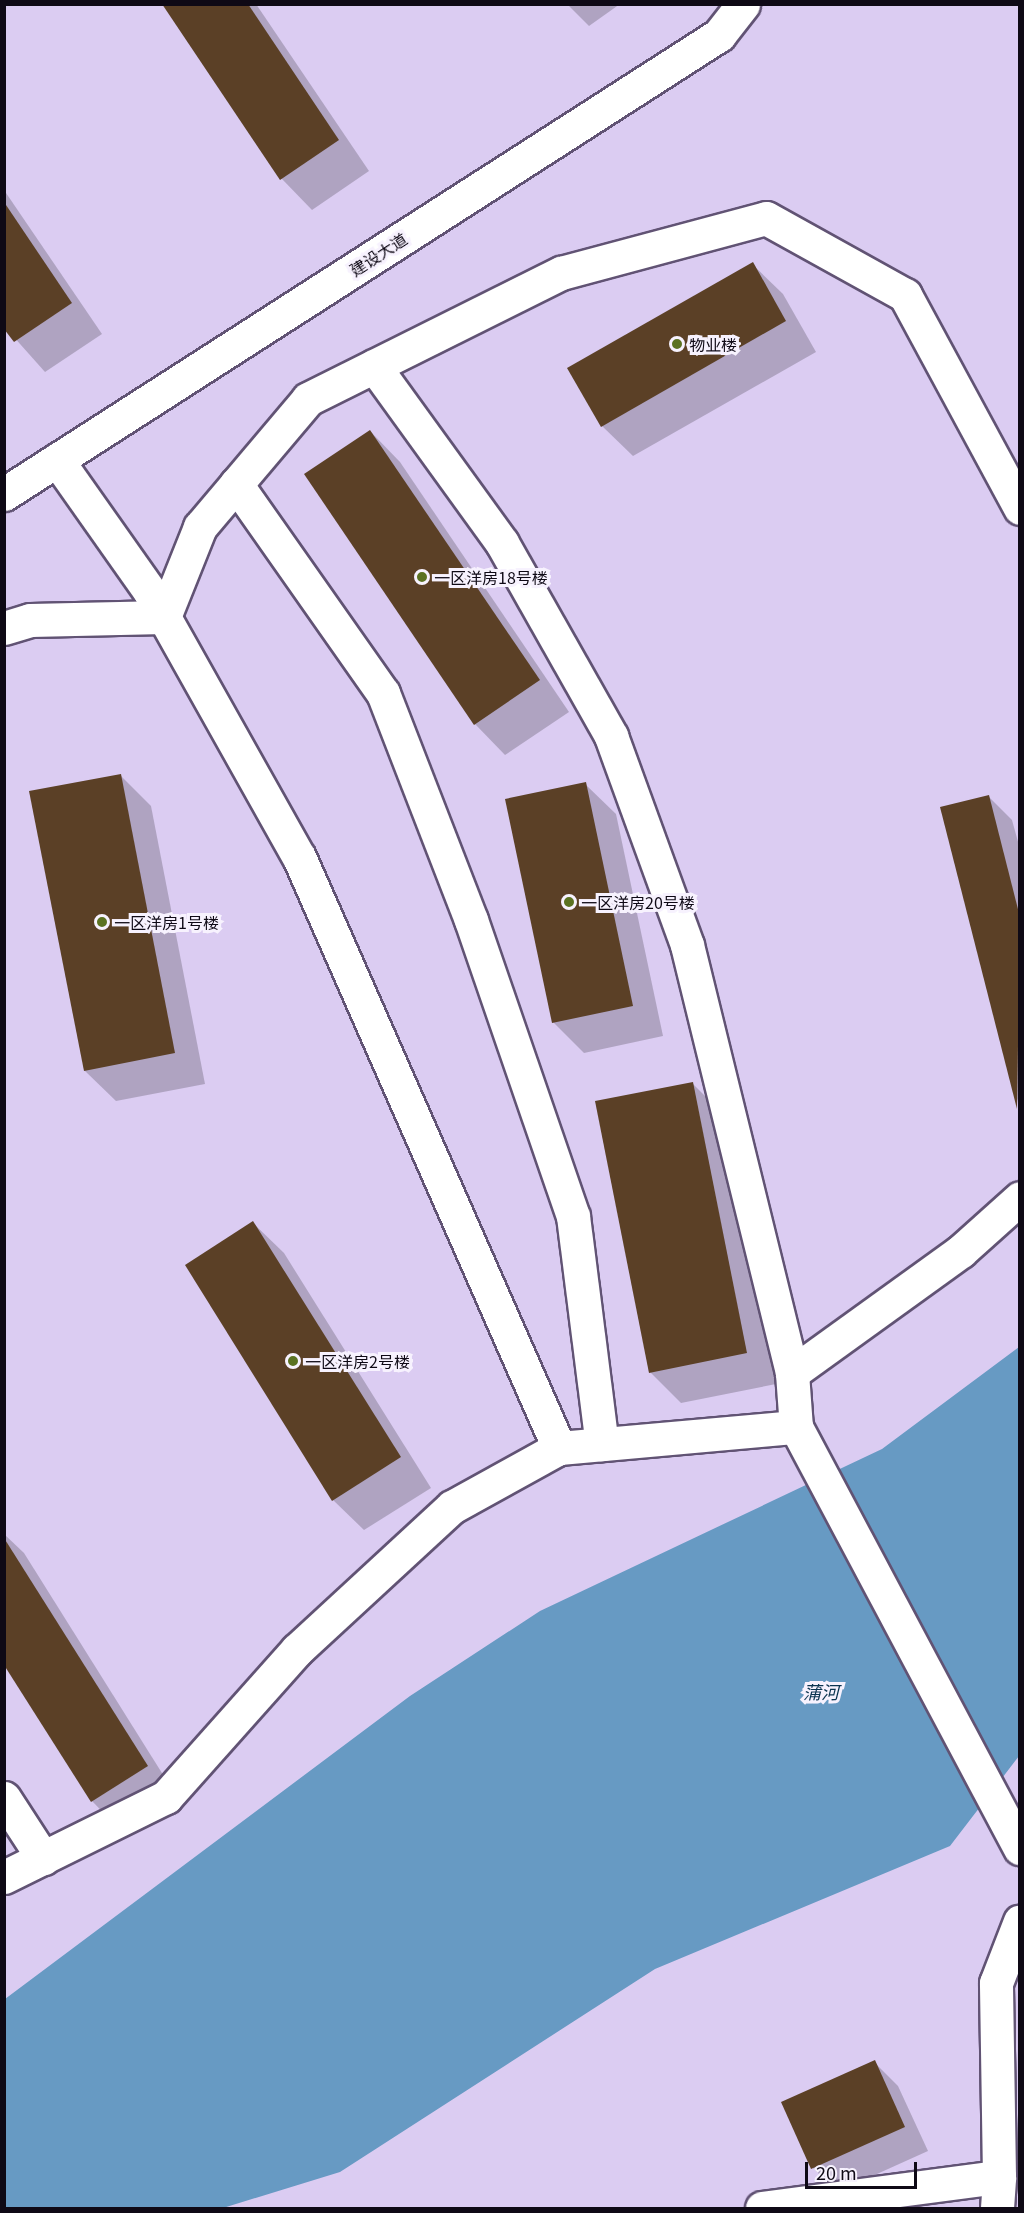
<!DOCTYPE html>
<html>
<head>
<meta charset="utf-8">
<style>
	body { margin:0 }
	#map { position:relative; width:1024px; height:2213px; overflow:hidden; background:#dbccf2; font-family:Georgia,"Noto Sans SC",serif }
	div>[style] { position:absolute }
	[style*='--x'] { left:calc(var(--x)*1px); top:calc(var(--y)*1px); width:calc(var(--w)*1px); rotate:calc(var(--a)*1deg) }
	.water>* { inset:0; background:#679ac3 }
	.shadow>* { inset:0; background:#0003 }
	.building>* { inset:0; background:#5b4026 }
	.roads { filter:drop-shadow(2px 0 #615374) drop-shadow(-2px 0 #615374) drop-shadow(0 2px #615374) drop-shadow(0 -2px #615374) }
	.minor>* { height:33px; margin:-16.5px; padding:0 16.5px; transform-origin:16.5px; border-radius:16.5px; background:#fff }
	.dots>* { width:16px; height:16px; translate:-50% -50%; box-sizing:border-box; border:3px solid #f7f2fe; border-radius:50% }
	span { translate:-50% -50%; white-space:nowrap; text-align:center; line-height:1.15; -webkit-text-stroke:6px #f7f2fe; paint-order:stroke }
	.street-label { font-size:16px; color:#0e0915 }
	.poi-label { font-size:16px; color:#0e0915 }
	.left { translate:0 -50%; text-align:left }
	.water-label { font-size:18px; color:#0b3450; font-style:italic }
	.frame { position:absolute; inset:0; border:6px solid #0e0915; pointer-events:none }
	.scale { position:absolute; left:805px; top:2162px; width:112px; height:27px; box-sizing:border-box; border:3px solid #0e0915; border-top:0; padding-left:8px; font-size:18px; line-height:21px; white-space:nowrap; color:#0e0915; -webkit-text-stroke:4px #f7f2fe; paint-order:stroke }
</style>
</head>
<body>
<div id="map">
	<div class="water">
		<i style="clip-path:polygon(1019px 1347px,1019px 1756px,950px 1846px,655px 1969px,340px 2172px,223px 2208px,5px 2208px,5px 1999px,410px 1696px,540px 1611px,882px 1449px)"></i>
	</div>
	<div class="shadow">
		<i style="clip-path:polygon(164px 4px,256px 4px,369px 171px,312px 210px,282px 179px)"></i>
		<i style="clip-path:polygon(567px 4px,620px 4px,589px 26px)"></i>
		<i style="clip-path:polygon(4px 190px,102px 334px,45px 372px,4px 326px)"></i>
		<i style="clip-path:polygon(752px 264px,783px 294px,816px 352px,633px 456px,602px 426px)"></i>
		<i style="clip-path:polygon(370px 431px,400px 462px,569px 712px,505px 755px,475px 724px)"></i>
		<i style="clip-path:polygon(120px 775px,151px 806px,205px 1084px,116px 1101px,85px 1071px)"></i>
		<i style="clip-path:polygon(585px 784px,616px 814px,663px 1036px,584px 1053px,553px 1022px)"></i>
		<i style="clip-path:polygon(988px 796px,1012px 820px,1020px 849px,1020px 1110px,942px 808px)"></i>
		<i style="clip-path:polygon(693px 1084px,723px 1114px,776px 1384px,681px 1403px,650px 1372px)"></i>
		<i style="clip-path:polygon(253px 1223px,284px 1253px,431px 1488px,364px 1530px,333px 1500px)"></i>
		<i style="clip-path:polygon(4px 1534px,24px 1553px,177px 1797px,122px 1832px,92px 1801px,4px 1662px)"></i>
		<i style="clip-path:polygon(874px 2062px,898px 2086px,928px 2151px,837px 2192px,813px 2168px)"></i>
	</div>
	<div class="building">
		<i style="clip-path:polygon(162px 4px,248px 4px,339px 140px,280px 180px)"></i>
		<i style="clip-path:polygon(4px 202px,72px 303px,14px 342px,4px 329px)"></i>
		<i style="clip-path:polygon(753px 262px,786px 321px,601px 427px,567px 368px)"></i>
		<i style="clip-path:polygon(370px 430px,540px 680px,474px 725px,304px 474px)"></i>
		<i style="clip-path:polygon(121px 774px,175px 1053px,84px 1071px,29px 791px)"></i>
		<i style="clip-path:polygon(586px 782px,633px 1006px,552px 1023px,505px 799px)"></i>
		<i style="clip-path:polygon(989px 795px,1020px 917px,1017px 1109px,940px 807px)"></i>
		<i style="clip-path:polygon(693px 1082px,747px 1353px,649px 1373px,595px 1101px)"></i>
		<i style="clip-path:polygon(253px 1221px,401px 1457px,332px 1501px,185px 1265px)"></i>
		<i style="clip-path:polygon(4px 1538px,148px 1766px,91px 1802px,4px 1665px)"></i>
		<i style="clip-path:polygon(875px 2060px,905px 2127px,811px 2169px,781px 2102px)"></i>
	</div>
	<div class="roads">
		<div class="minor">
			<i style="--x:374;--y:366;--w:218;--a:54.1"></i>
			<i style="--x:502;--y:543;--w:222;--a:60.5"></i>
			<i style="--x:611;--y:736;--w:222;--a:70"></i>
			<i style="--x:687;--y:945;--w:441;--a:76.2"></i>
			<i style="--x:792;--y:1373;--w:54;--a:85.8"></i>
			<i style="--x:796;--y:1427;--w:477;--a:62"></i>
			<i style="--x:57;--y:460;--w:161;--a:54.8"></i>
			<i style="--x:150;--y:592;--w:304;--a:60.7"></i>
			<i style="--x:299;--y:857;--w:646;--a:66.25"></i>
			<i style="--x:559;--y:1448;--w:238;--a:-5.1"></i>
			<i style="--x:236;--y:484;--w:256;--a:54.9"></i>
			<i style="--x:383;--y:693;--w:243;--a:68.8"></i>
			<i style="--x:471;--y:920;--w:313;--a:71"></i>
			<i style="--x:573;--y:1216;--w:230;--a:82.8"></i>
			<i style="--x:4;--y:494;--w:850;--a:-32.7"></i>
			<i style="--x:719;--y:35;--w:39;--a:-52"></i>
			<i style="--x:4;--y:628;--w:27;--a:-17"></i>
			<i style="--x:30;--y:620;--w:134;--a:-1.3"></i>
			<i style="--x:164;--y:617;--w:97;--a:-68.2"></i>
			<i style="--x:200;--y:527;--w:167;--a:-49.8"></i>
			<i style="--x:308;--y:399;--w:283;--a:-26.5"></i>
			<i style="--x:561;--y:273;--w:212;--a:-15"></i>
			<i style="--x:766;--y:218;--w:159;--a:29"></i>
			<i style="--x:905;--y:295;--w:242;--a:61.6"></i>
			<i style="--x:792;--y:1373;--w:208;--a:-35.8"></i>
			<i style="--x:961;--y:1251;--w:79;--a:-41.9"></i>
			<i style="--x:4;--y:1798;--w:72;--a:57"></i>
			<i style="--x:4;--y:1877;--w:181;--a:-26.3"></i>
			<i style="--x:166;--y:1797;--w:197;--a:-48.3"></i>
			<i style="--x:297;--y:1650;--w:211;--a:-42.7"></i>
			<i style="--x:452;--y:1507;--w:122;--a:-28.9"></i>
			<i style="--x:762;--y:2208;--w:239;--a:-7.5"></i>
			<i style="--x:999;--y:2177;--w:194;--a:-90.9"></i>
			<i style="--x:996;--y:1983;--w:66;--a:-68.8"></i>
			<i style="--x:997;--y:2208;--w:31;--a:-86"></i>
		</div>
	</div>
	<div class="dots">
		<i style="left:677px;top:344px;background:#5b7222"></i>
		<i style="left:422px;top:577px;background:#5b7222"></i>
		<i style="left:569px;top:902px;background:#5b7222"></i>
		<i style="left:102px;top:922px;background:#5b7222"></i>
		<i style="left:293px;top:1361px;background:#5b7222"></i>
	</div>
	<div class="street-label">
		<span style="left:378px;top:254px;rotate:-33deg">建设大道</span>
	</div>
	<div class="poi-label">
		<span class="left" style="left:689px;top:344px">物业楼</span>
		<span class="left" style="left:434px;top:577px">一区洋房18号楼</span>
		<span class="left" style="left:581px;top:902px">一区洋房20号楼</span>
		<span class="left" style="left:114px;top:922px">一区洋房1号楼</span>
		<span class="left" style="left:305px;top:1361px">一区洋房2号楼</span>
	</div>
	<div class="water-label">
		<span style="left:821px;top:1691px">蒲河</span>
	</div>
	<div class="frame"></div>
	<div class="scale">20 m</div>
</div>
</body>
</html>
